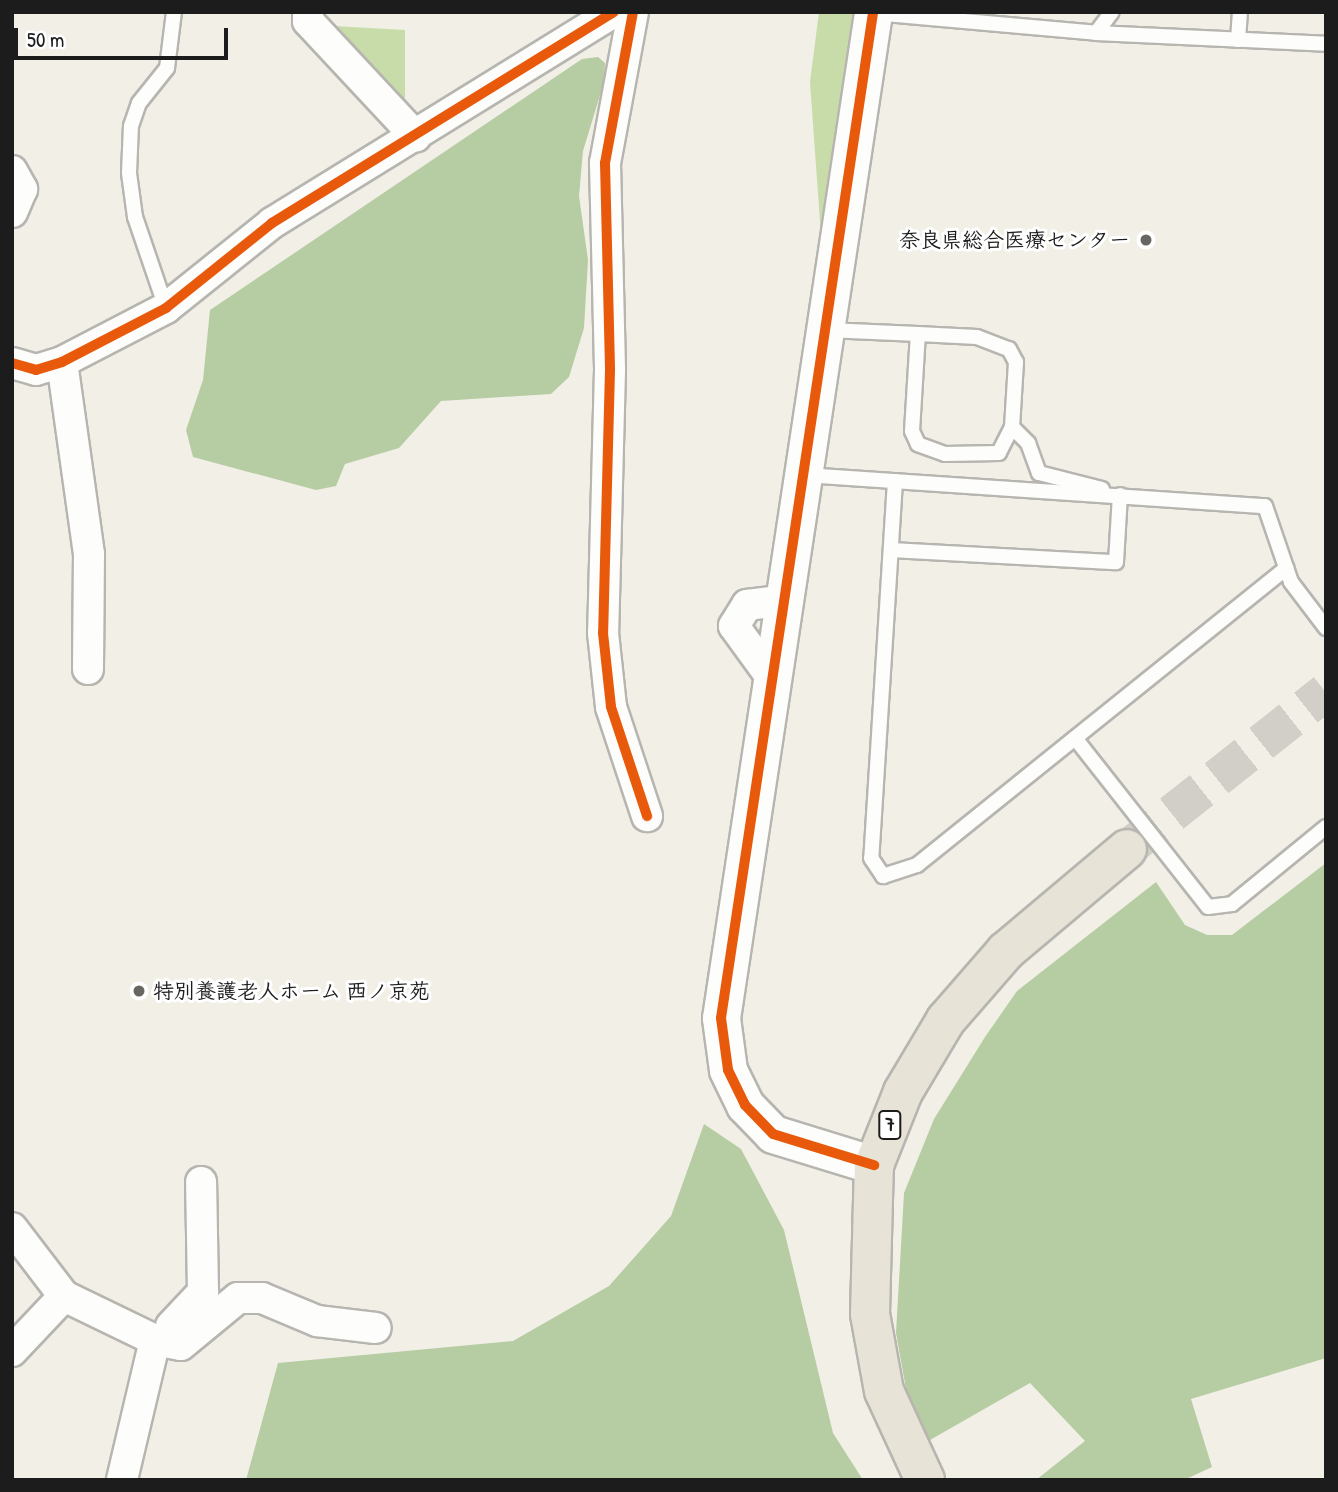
<!DOCTYPE html>
<html>
<head>
<meta charset="utf-8">
<style>
	body { margin:0 }
	#map { position:relative; width:1338px; height:1492px; overflow:hidden; background:#f2efe7; font-family:"Patrick Hand","Klee One",sans-serif }
	div>[style] { position:absolute }
	[style*='--x'] { left:calc(var(--x)*1px); top:calc(var(--y)*1px); width:calc(var(--w)*1px); rotate:calc(var(--a)*1deg) }
	.green>* { inset:0; background:#c8dcaa }
	.forest>* { inset:0; background:#b6cca2 }
	.primary-tunnel>* { height:38px; margin-top:-19px; transform-origin:0; background:repeating-linear-gradient(90deg,#d2cfc9 0 38px,transparent 0 57px) }
	.roads { filter:drop-shadow(2px 0 #b7b5b0) drop-shadow(-2px 0 #b7b5b0) drop-shadow(0 2px #b7b5b0) drop-shadow(0 -2px #b7b5b0) }
	.service>* { height:14px; margin:-7px; padding:0 7px; transform-origin:7px; border-radius:7px; background:#fdfdfb }
	.minor>* { height:30px; margin:-15px; padding:0 15px; transform-origin:15px; border-radius:15px; background:#fdfdfb }
	.tertiary>* { height:37px; margin:-18.5px; padding:0 18.5px; transform-origin:18.5px; border-radius:18.5px; background:#fdfdfb }
	.primary>* { height:38px; margin:-19px; padding:0 19px; transform-origin:19px; border-radius:19px; background:#e8e3d7 }
	.cycleway>* { height:10px; margin:-5px; padding:0 5px; transform-origin:5px; border-radius:5px; background:#e8590c }
	.dots>* { width:19px; height:19px; translate:-50% -50%; box-sizing:border-box; border:4px solid #fff; border-radius:50% }
	span { translate:-50% -50%; white-space:nowrap; text-align:center; line-height:1.15; -webkit-text-stroke:6px #fff; paint-order:stroke }
	.shield-label span { padding:2px 5px; background:#fff; border:2px solid; border-radius:5px; -webkit-text-stroke-width:0 }
	.shield-label { font-size:19px; color:#1c1c1c; font-weight:700 }
	.poi-label { font-size:21px; color:#1c1c1c; font-weight:700 }
	.right { translate:-100% -50%; text-align:right }
	.left { translate:0 -50%; text-align:left }
	.frame { position:absolute; inset:0; border:14px solid #1c1c1c; pointer-events:none }
	.scale { position:absolute; left:14px; top:28px; width:214px; height:32px; box-sizing:border-box; border:4px solid #1c1c1c; border-top:0; padding-left:9px; font-size:21px; line-height:24px; white-space:nowrap; color:#1c1c1c; -webkit-text-stroke:5px #fff; paint-order:stroke }
</style>
</head>
<body>
<div id="map">
	<div class="green">
		<i style="clip-path:polygon(819px 12px,862px 12px,822px 249px,810px 82px)"></i>
		<i style="clip-path:polygon(334px 26px,405px 30px,405px 100px)"></i>
	</div>
	<div class="forest">
		<i style="clip-path:polygon(598px 57px,605px 63px,604px 82px,583px 151px,579px 196px,588px 260px,584px 328px,569px 377px,551px 394px,441px 401px,399px 448px,345px 464px,336px 486px,316px 490px,193px 457px,186px 430px,203px 380px,210px 310px,582px 59px)"></i>
		<i style="clip-path:polygon(1326px 863px,1326px 1358px,1191px 1399px,1212px 1467px,1184px 1480px,1036px 1480px,1085px 1441px,1030px 1383px,930px 1440px,906px 1389px,896px 1333px,904px 1193px,934px 1119px,985px 1037px,1017px 991px,1156px 882px,1185px 925px,1207px 935px,1232px 935px)"></i>
		<i style="clip-path:polygon(704px 1124px,741px 1149px,784px 1230px,833px 1433px,863px 1480px,246px 1480px,278px 1363px,513px 1341px,609px 1286px,671px 1216px)"></i>
	</div>
	<div class="primary-tunnel">
		<i style="--x:1127;--y:849;--w:253;--a:-38.3"></i>
	</div>
	<div class="roads">
		<div class="service">
			<i style="--x:874;--y:13;--w:223;--a:5.1"></i>
			<i style="--x:1096;--y:33;--w:26;--a:-53"></i>
			<i style="--x:1096;--y:33;--w:230;--a:2.7"></i>
			<i style="--x:1238;--y:40;--w:28;--a:-86"></i>
			<i style="--x:166;--y:308;--w:96;--a:-108.8"></i>
			<i style="--x:135;--y:217;--w:44;--a:-97.8"></i>
			<i style="--x:129;--y:173;--w:47;--a:-87.6"></i>
			<i style="--x:131;--y:126;--w:24;--a:-71"></i>
			<i style="--x:139;--y:103;--w:45;--a:-51.3"></i>
			<i style="--x:167;--y:68;--w:56;--a:-82.9"></i>
			<i style="--x:827;--y:330;--w:91;--a:2.5"></i>
			<i style="--x:918;--y:334;--w:59;--a:2.9"></i>
			<i style="--x:977;--y:337;--w:34;--a:21"></i>
			<i style="--x:1009;--y:349;--w:15;--a:62"></i>
			<i style="--x:1016;--y:362;--w:65;--a:93.5"></i>
			<i style="--x:1012;--y:427;--w:29;--a:117"></i>
			<i style="--x:999;--y:453;--w:54;--a:178.9"></i>
			<i style="--x:945;--y:454;--w:29;--a:-160"></i>
			<i style="--x:918;--y:444;--w:14;--a:-115"></i>
			<i style="--x:912;--y:431;--w:97;--a:-86.5"></i>
			<i style="--x:1012;--y:427;--w:23;--a:45"></i>
			<i style="--x:1028;--y:443;--w:32;--a:70"></i>
			<i style="--x:1039;--y:473;--w:65;--a:14.3"></i>
			<i style="--x:805;--y:475;--w:461;--a:3.9"></i>
			<i style="--x:1265;--y:506;--w:80;--a:71.1"></i>
			<i style="--x:1291;--y:582;--w:58;--a:52.7"></i>
			<i style="--x:895;--y:481;--w:378;--a:93.6"></i>
			<i style="--x:871;--y:858;--w:22;--a:56"></i>
			<i style="--x:883;--y:876;--w:36;--a:-18"></i>
			<i style="--x:917;--y:865;--w:474;--a:-38.8"></i>
			<i style="--x:891;--y:550;--w:225;--a:3.1"></i>
			<i style="--x:1116;--y:562;--w:67;--a:-86.6"></i>
			<i style="--x:1075;--y:738;--w:215;--a:51.8"></i>
			<i style="--x:1208;--y:907;--w:24;--a:-7"></i>
			<i style="--x:1232;--y:904;--w:122;--a:-39.3"></i>
		</div>
		<div class="minor">
			<i style="--x:308;--y:12;--w:9;--a:90"></i>
			<i style="--x:308;--y:21;--w:158;--a:47"></i>
			<i style="--x:633;--y:12;--w:154;--a:100.5"></i>
			<i style="--x:605;--y:163;--w:207;--a:88.6"></i>
			<i style="--x:610;--y:370;--w:263;--a:91.5"></i>
			<i style="--x:603;--y:633;--w:74;--a:83.8"></i>
			<i style="--x:611;--y:707;--w:115;--a:71.7"></i>
			<i style="--x:12;--y:171;--w:21;--a:61"></i>
			<i style="--x:22;--y:189;--w:25;--a:113"></i>
			<i style="--x:62;--y:362;--w:194;--a:82"></i>
			<i style="--x:89;--y:554;--w:115;--a:90.5"></i>
			<i style="--x:12;--y:363;--w:25;--a:16"></i>
			<i style="--x:36;--y:370;--w:27;--a:-17"></i>
			<i style="--x:62;--y:362;--w:117;--a:-27.4"></i>
			<i style="--x:166;--y:308;--w:136;--a:-38.7"></i>
			<i style="--x:272;--y:223;--w:402;--a:-31.7"></i>
			<i style="--x:771;--y:677;--w:63;--a:-126"></i>
			<i style="--x:734;--y:626;--w:25;--a:-58"></i>
			<i style="--x:747;--y:605;--w:33;--a:-7"></i>
			<i style="--x:12;--y:1228;--w:86;--a:52.6"></i>
			<i style="--x:64;--y:1296;--w:76;--a:133.4"></i>
			<i style="--x:64;--y:1296;--w:101;--a:25.8"></i>
			<i style="--x:155;--y:1340;--w:144;--a:103.3"></i>
			<i style="--x:171;--y:1326;--w:47;--a:-46.7"></i>
			<i style="--x:203;--y:1292;--w:110;--a:-91"></i>
			<i style="--x:155;--y:1340;--w:26;--a:11"></i>
			<i style="--x:181;--y:1345;--w:74;--a:-39.5"></i>
			<i style="--x:238;--y:1298;--w:24;--a:0"></i>
			<i style="--x:262;--y:1298;--w:60;--a:22.7"></i>
			<i style="--x:317;--y:1321;--w:59;--a:6.8"></i>
		</div>
		<div class="tertiary">
			<i style="--x:873;--y:13;--w:1016;--a:98.6"></i>
			<i style="--x:721;--y:1018;--w:52;--a:82.3"></i>
			<i style="--x:728;--y:1070;--w:39;--a:64"></i>
			<i style="--x:745;--y:1105;--w:40;--a:46"></i>
			<i style="--x:773;--y:1134;--w:106;--a:17.1"></i>
		</div>
		<div class="primary">
			<i style="--x:925;--y:1480;--w:98;--a:-114.7"></i>
			<i style="--x:884;--y:1391;--w:78;--a:-100.3"></i>
			<i style="--x:870;--y:1314;--w:149;--a:-88.5"></i>
			<i style="--x:874;--y:1165;--w:79;--a:-68.3"></i>
			<i style="--x:903;--y:1092;--w:84;--a:-59.2"></i>
			<i style="--x:946;--y:1020;--w:91;--a:-49"></i>
			<i style="--x:1006;--y:951;--w:158;--a:-40.1"></i>
		</div>
	</div>
	<div class="cycleway">
		<i style="--x:633;--y:12;--w:154;--a:100.5"></i>
		<i style="--x:605;--y:163;--w:207;--a:88.6"></i>
		<i style="--x:610;--y:370;--w:263;--a:91.5"></i>
		<i style="--x:603;--y:633;--w:74;--a:83.8"></i>
		<i style="--x:611;--y:707;--w:115;--a:71.7"></i>
		<i style="--x:873;--y:13;--w:1016;--a:98.6"></i>
		<i style="--x:721;--y:1018;--w:52;--a:82.3"></i>
		<i style="--x:728;--y:1070;--w:39;--a:64"></i>
		<i style="--x:745;--y:1105;--w:40;--a:46"></i>
		<i style="--x:773;--y:1134;--w:106;--a:17.1"></i>
		<i style="--x:12;--y:363;--w:25;--a:16"></i>
		<i style="--x:36;--y:370;--w:27;--a:-17"></i>
		<i style="--x:62;--y:362;--w:117;--a:-27.4"></i>
		<i style="--x:166;--y:308;--w:136;--a:-38.7"></i>
		<i style="--x:272;--y:223;--w:402;--a:-31.7"></i>
	</div>
	<div class="dots">
		<i style="left:1146px;top:240px;background:#676663"></i>
		<i style="left:139px;top:991px;background:#676663"></i>
	</div>
	<div class="shield-label">
		<span style="left:890px;top:1125px">7</span>
	</div>
	<div class="poi-label">
		<span class="right" style="left:1130px;top:240px">奈良県総合医療センター</span>
		<span class="left" style="left:153px;top:991px">特別養護老人ホーム 西ノ京苑</span>
	</div>
	<div class="frame"></div>
	<div class="scale">50 m</div>
</div>
</body>
</html>
